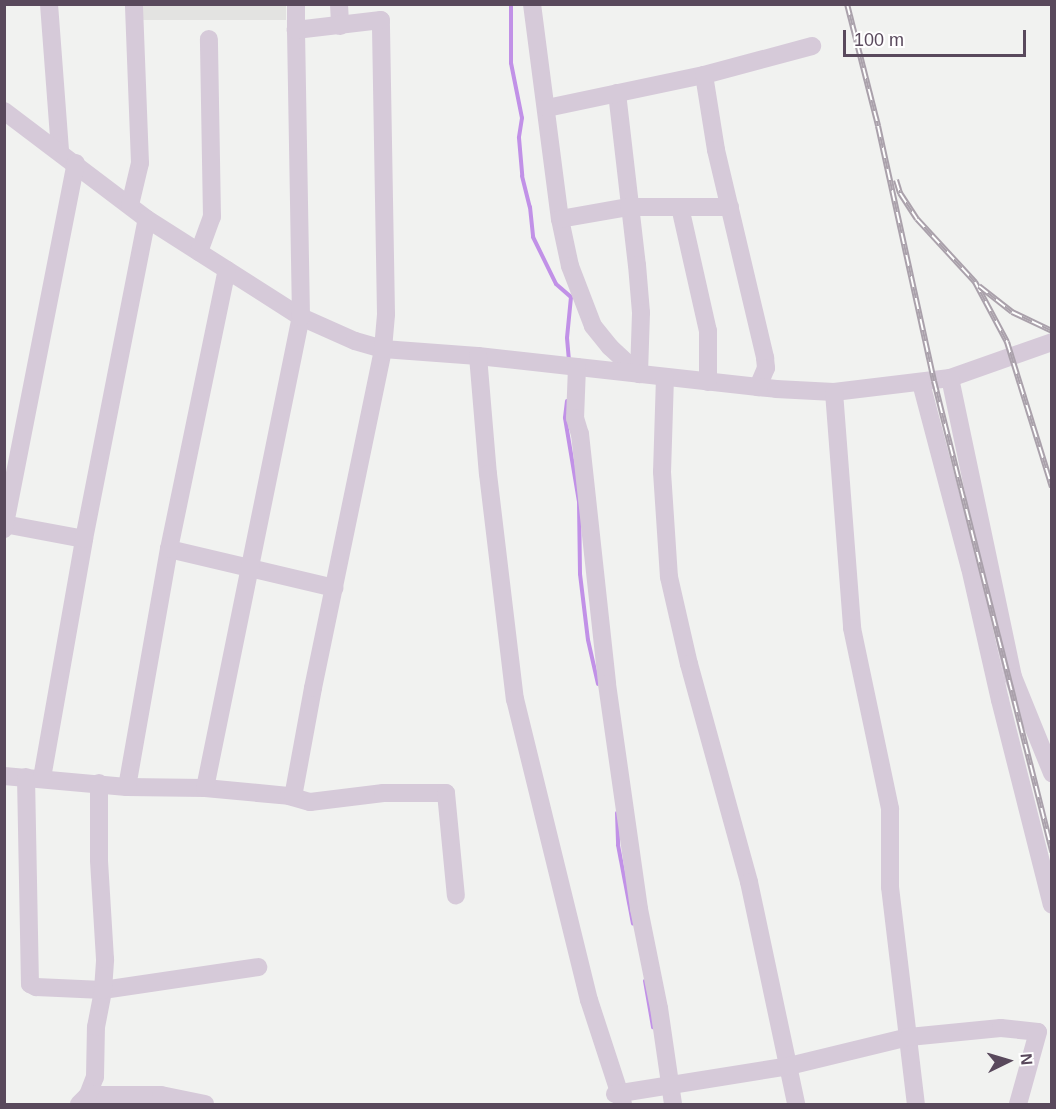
<!DOCTYPE html>
<html>
<head>
<meta charset="utf-8">
<style>
	body { margin:0 }
	#map { position:relative; width:1056px; height:1109px; overflow:hidden; background:#f1f2f0; font-family:Helvetica,sans-serif }
	div>[style] { position:absolute }
	[style*='--x'] { left:calc(var(--x)*1px); top:calc(var(--y)*1px); width:calc(var(--w)*1px); rotate:calc(var(--a)*1deg) }
	.education>* { inset:0; background:#e3e3e1 }
	.stream>* { height:4px; margin:-2px; padding:0 2px; transform-origin:2px; border-radius:2px; background:#c191e7 }
	.minor>* { height:18px; margin:-9px; padding:0 9px; transform-origin:9px; border-radius:9px; background:#d6cad9 }
	.rail>* { height:6px; margin-top:-3px; transform-origin:0; background:repeating-linear-gradient(90deg,#fff 0 11px,#aaa1ab 0 22px); box-sizing:border-box; border-block:2px solid #aaa1ab }
	span { translate:-50% -50%; white-space:nowrap; text-align:center; line-height:1.15; -webkit-text-stroke:6px #fff; paint-order:stroke }
	.frame { position:absolute; inset:0; border:6px solid #59495c; pointer-events:none }
	.north { position:absolute; left:978px; top:1031px; width:60px; height:60px; -webkit-text-stroke:4px #fff; paint-order:stroke; rotate:85deg; font-size:16px; font-weight:700; line-height:24px; text-align:center; color:#59495c }
	.north::after { content:''; display:block; margin:auto; width:21px; height:27px; background:#59495c; clip-path:polygon(50% 0,100% 100%,50% 72%,0 100%) }
	.scale { position:absolute; left:843px; top:30px; width:183px; height:27px; box-sizing:border-box; border:3px solid #59495c; border-top:0; padding-left:8px; font-size:18px; line-height:21px; white-space:nowrap; color:#59495c; -webkit-text-stroke:4px #fff; paint-order:stroke }
</style>
</head>
<body>
<div id="map">
	<div class="education">
		<i style="clip-path:polygon(143px 5px,286px 5px,286px 20px,143px 20px)"></i>
	</div>
	<div class="stream">
		<i style="--x:511;--y:4;--w:59;--a:90"></i>
		<i style="--x:511;--y:63;--w:56;--a:78.7"></i>
		<i style="--x:522;--y:118;--w:20;--a:99"></i>
		<i style="--x:519;--y:138;--w:38;--a:85"></i>
		<i style="--x:522;--y:176;--w:32;--a:76"></i>
		<i style="--x:530;--y:207;--w:30;--a:84"></i>
		<i style="--x:533;--y:237;--w:52;--a:63.9"></i>
		<i style="--x:556;--y:284;--w:20;--a:41"></i>
		<i style="--x:571;--y:297;--w:41;--a:95.6"></i>
		<i style="--x:567;--y:338;--w:23;--a:85"></i>
		<i style="--x:567;--y:401;--w:17;--a:97"></i>
		<i style="--x:565;--y:418;--w:85;--a:80.5"></i>
		<i style="--x:579;--y:502;--w:72;--a:89.2"></i>
		<i style="--x:580;--y:574;--w:66;--a:83.1"></i>
		<i style="--x:588;--y:640;--w:45;--a:77.2"></i>
		<i style="--x:617;--y:813;--w:32;--a:88"></i>
		<i style="--x:618;--y:845;--w:80;--a:79.2"></i>
		<i style="--x:645;--y:981;--w:47;--a:80.1"></i>
	</div>
	<div class="minor">
		<i style="--x:49;--y:4;--w:147;--a:85.7"></i>
		<i style="--x:339;--y:4;--w:22;--a:87"></i>
		<i style="--x:532;--y:4;--w:217;--a:82.6"></i>
		<i style="--x:560;--y:219;--w:48;--a:78"></i>
		<i style="--x:570;--y:266;--w:64;--a:69"></i>
		<i style="--x:593;--y:326;--w:27;--a:51"></i>
		<i style="--x:610;--y:347;--w:40;--a:43"></i>
		<i style="--x:704;--y:75;--w:76;--a:80.9"></i>
		<i style="--x:716;--y:150;--w:214;--a:76.7"></i>
		<i style="--x:765;--y:358;--w:10;--a:84"></i>
		<i style="--x:766;--y:368;--w:21;--a:113"></i>
		<i style="--x:617;--y:93;--w:173;--a:83.4"></i>
		<i style="--x:637;--y:265;--w:48;--a:85.2"></i>
		<i style="--x:641;--y:313;--w:61;--a:91.9"></i>
		<i style="--x:547;--y:108;--w:160;--a:-11.9"></i>
		<i style="--x:704;--y:75;--w:112;--a:-15"></i>
		<i style="--x:4;--y:111;--w:179;--a:37.1"></i>
		<i style="--x:147;--y:219;--w:183;--a:32.5"></i>
		<i style="--x:301;--y:317;--w:59;--a:24"></i>
		<i style="--x:355;--y:341;--w:29;--a:16"></i>
		<i style="--x:383;--y:349;--w:95;--a:4.2"></i>
		<i style="--x:478;--y:356;--w:300;--a:6.3"></i>
		<i style="--x:776;--y:389;--w:58;--a:3"></i>
		<i style="--x:834;--y:392;--w:117;--a:-6.9"></i>
		<i style="--x:950;--y:378;--w:108;--a:-19.4"></i>
		<i style="--x:130;--y:205;--w:43;--a:-76.6"></i>
		<i style="--x:140;--y:163;--w:159;--a:-92.2"></i>
		<i style="--x:680;--y:207;--w:127;--a:77.3"></i>
		<i style="--x:708;--y:331;--w:51;--a:90"></i>
		<i style="--x:560;--y:219;--w:70;--a:-9.9"></i>
		<i style="--x:629;--y:207;--w:101;--a:0"></i>
		<i style="--x:199;--y:252;--w:37;--a:-70"></i>
		<i style="--x:212;--y:217;--w:178;--a:-91"></i>
		<i style="--x:478;--y:356;--w:118;--a:85.2"></i>
		<i style="--x:488;--y:474;--w:227;--a:83.2"></i>
		<i style="--x:515;--y:699;--w:310;--a:76.2"></i>
		<i style="--x:589;--y:1000;--w:109;--a:71.9"></i>
		<i style="--x:577;--y:367;--w:51;--a:92.2"></i>
		<i style="--x:575;--y:418;--w:17;--a:73"></i>
		<i style="--x:580;--y:434;--w:251;--a:83.8"></i>
		<i style="--x:607;--y:684;--w:227;--a:81.9"></i>
		<i style="--x:639;--y:909;--w:101;--a:78.6"></i>
		<i style="--x:659;--y:1008;--w:97;--a:81.7"></i>
		<i style="--x:665;--y:377;--w:95;--a:91.8"></i>
		<i style="--x:662;--y:472;--w:105;--a:86.2"></i>
		<i style="--x:669;--y:577;--w:89;--a:77.1"></i>
		<i style="--x:689;--y:664;--w:226;--a:74.6"></i>
		<i style="--x:749;--y:882;--w:227;--a:78"></i>
		<i style="--x:950;--y:378;--w:306;--a:78.1"></i>
		<i style="--x:1013;--y:677;--w:104;--a:67.9"></i>
		<i style="--x:921;--y:383;--w:191;--a:75.2"></i>
		<i style="--x:970;--y:568;--w:135;--a:77.2"></i>
		<i style="--x:1000;--y:700;--w:211;--a:75.8"></i>
		<i style="--x:834;--y:392;--w:237;--a:85.6"></i>
		<i style="--x:852;--y:628;--w:185;--a:78.1"></i>
		<i style="--x:890;--y:809;--w:78;--a:90"></i>
		<i style="--x:890;--y:887;--w:219;--a:83.2"></i>
		<i style="--x:4;--y:524;--w:81;--a:10.6"></i>
		<i style="--x:4;--y:529;--w:373;--a:-78.9"></i>
		<i style="--x:169;--y:549;--w:170;--a:13.3"></i>
		<i style="--x:4;--y:776;--w:123;--a:5.1"></i>
		<i style="--x:127;--y:787;--w:78;--a:0.7"></i>
		<i style="--x:205;--y:788;--w:84;--a:5.4"></i>
		<i style="--x:289;--y:796;--w:22;--a:16"></i>
		<i style="--x:310;--y:802;--w:74;--a:-7"></i>
		<i style="--x:383;--y:793;--w:63;--a:0"></i>
		<i style="--x:446;--y:793;--w:103;--a:84.5"></i>
		<i style="--x:26;--y:777;--w:207;--a:88.9"></i>
		<i style="--x:30;--y:984;--w:7;--a:27"></i>
		<i style="--x:36;--y:987;--w:67;--a:2.6"></i>
		<i style="--x:103;--y:990;--w:157;--a:-8.4"></i>
		<i style="--x:42;--y:778;--w:243;--a:-80"></i>
		<i style="--x:84;--y:539;--w:326;--a:-78.9"></i>
		<i style="--x:127;--y:787;--w:242;--a:-80"></i>
		<i style="--x:169;--y:549;--w:285;--a:-78.3"></i>
		<i style="--x:205;--y:788;--w:481;--a:-78.5"></i>
		<i style="--x:301;--y:317;--w:287;--a:-91"></i>
		<i style="--x:293;--y:797;--w:111;--a:-79.6"></i>
		<i style="--x:313;--y:688;--w:346;--a:-78.3"></i>
		<i style="--x:383;--y:349;--w:35;--a:-85"></i>
		<i style="--x:386;--y:314;--w:294;--a:-91"></i>
		<i style="--x:381;--y:20;--w:86;--a:173.3"></i>
		<i style="--x:296;--y:30;--w:26;--a:-90"></i>
		<i style="--x:615;--y:1094;--w:176;--a:-9.1"></i>
		<i style="--x:789;--y:1066;--w:123;--a:-13.6"></i>
		<i style="--x:909;--y:1037;--w:92;--a:-5.6"></i>
		<i style="--x:1001;--y:1028;--w:37;--a:6"></i>
		<i style="--x:1038;--y:1032;--w:75;--a:105.5"></i>
		<i style="--x:88;--y:1095;--w:73;--a:0"></i>
		<i style="--x:161;--y:1095;--w:45;--a:11.6"></i>
		<i style="--x:79;--y:1104;--w:13;--a:-45"></i>
		<i style="--x:88;--y:1095;--w:19;--a:-69"></i>
		<i style="--x:95;--y:1077;--w:50;--a:-88.9"></i>
		<i style="--x:96;--y:1027;--w:38;--a:-79"></i>
		<i style="--x:103;--y:990;--w:31;--a:-86"></i>
		<i style="--x:105;--y:959;--w:99;--a:-93.5"></i>
		<i style="--x:99;--y:860;--w:77;--a:-90"></i>
	</div>
	<div class="rail">
		<i style="--x:847;--y:4;--w:126;--a:75.7"></i>
		<i style="--x:878;--y:126;--w:261;--a:77.6"></i>
		<i style="--x:934;--y:381;--w:486;--a:75.9"></i>
		<i style="--x:896;--y:180;--w:14;--a:73"></i>
		<i style="--x:900;--y:193;--w:31;--a:57"></i>
		<i style="--x:917;--y:219;--w:86;--a:47.4"></i>
		<i style="--x:975;--y:282;--w:68;--a:61.9"></i>
		<i style="--x:1007;--y:342;--w:152;--a:72.8"></i>
		<i style="--x:979;--y:286;--w:42;--a:38.2"></i>
		<i style="--x:1012;--y:312;--w:44;--a:25.4"></i>
	</div>
	<div class="frame"></div>
	<div class="north">N</div>
	<div class="scale">100 m</div>
</div>
</body>
</html>
